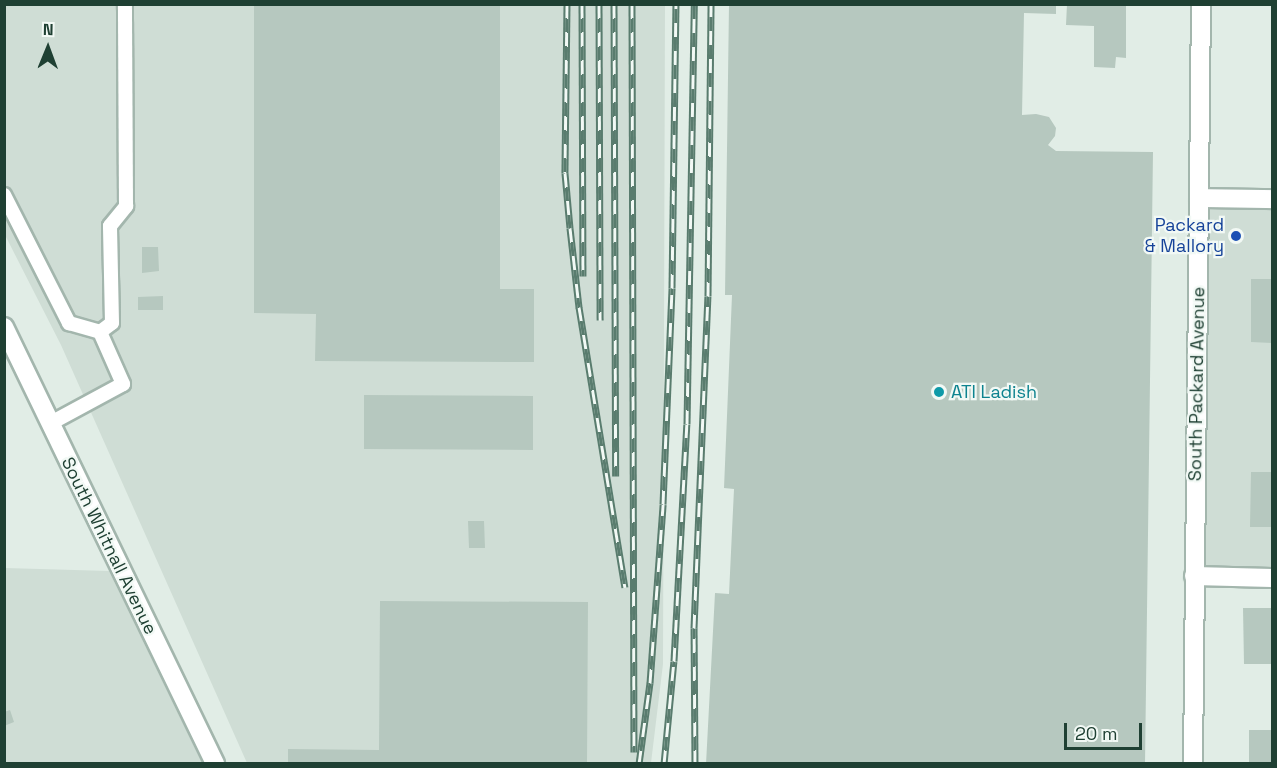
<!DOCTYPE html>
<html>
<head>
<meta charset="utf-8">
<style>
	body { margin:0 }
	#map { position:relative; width:1277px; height:768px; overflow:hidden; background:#e1ede6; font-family:"Space Grotesk",sans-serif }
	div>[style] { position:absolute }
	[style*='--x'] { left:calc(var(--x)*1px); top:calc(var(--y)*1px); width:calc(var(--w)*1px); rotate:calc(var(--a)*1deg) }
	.built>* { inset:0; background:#cfddd5 }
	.building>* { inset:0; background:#b6c8bf }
	.roads { filter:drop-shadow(2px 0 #a3b6ad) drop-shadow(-2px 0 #a3b6ad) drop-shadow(0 2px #a3b6ad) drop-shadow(0 -2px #a3b6ad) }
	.lane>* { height:14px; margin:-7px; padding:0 7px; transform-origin:7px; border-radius:7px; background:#fff }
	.street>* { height:18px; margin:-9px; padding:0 9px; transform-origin:9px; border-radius:9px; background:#fff }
	.secondary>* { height:18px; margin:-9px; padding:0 9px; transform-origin:9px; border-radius:9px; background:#fff }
	.rail>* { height:7px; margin-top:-3.5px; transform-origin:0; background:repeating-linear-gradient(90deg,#f2f9f5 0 14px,#597c6e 0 28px); box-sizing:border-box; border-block:2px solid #597c6e }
	.dots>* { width:16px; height:16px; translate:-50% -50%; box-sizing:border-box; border:3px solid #f2f9f5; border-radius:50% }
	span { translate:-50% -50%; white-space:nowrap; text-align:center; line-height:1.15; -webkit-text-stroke:4.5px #f2f9f5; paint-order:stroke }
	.transit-label { font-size:18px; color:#164399 }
	.right { translate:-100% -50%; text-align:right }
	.street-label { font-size:18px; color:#1f4033 }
	.culture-label { font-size:18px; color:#0d838f }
	.left { translate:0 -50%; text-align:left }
	.frame { position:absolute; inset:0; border:6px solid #1f4033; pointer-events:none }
	.north { position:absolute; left:18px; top:18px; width:60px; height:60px; -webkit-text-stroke:4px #f2f9f5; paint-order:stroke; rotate:1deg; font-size:16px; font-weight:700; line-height:24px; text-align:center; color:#1f4033 }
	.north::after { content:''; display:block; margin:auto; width:21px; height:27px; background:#1f4033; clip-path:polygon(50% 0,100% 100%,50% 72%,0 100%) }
	.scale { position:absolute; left:1064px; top:723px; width:78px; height:27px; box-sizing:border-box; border:3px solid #1f4033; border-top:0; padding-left:8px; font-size:18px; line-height:21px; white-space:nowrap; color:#1f4033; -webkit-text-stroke:4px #f2f9f5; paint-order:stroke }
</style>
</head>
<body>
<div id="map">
	<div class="built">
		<i style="clip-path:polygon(5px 5px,665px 5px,663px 664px,651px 763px,247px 763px,61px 345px,5px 235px)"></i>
		<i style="clip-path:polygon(1199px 198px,1272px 199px,1272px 578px,1194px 576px)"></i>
		<i style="clip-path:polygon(5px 568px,109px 571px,202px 763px,5px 764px)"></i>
	</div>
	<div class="building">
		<i style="clip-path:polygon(254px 4px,500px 4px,500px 289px,534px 289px,534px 362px,315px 361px,316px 314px,254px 313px)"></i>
		<i style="clip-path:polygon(729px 4px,1056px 4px,1056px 14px,1024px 13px,1022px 115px,1036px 114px,1049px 117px,1056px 128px,1055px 136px,1048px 145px,1056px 151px,1153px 152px,1145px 764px,706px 764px,715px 593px,729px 594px,734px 489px,724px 488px,732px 295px,725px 295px)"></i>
		<i style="clip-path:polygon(1067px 4px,1126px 4px,1126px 58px,1116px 57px,1115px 68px,1094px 67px,1094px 26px,1066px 25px)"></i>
		<i style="clip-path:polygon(142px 247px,158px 247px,159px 271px,142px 273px)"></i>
		<i style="clip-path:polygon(1251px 279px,1272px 279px,1272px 343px,1251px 342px)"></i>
		<i style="clip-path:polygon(163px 296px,163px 310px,138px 310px,138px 297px)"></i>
		<i style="clip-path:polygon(364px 395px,533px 396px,533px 450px,364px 449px)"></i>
		<i style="clip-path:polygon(1251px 472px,1272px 472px,1272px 527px,1250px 527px)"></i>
		<i style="clip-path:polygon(468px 521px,484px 521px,485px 548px,469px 548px)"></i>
		<i style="clip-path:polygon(380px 601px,588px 602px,587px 764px,288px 764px,288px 749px,379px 750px)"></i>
		<i style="clip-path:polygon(1243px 608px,1272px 608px,1272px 664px,1244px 664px)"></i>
		<i style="clip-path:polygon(10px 710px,14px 722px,4px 726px,4px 712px)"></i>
		<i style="clip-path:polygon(1249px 730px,1272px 730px,1272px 764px,1249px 764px)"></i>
	</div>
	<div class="roads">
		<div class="lane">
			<i style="--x:4;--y:195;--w:144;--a:63.1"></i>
			<i style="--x:69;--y:323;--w:32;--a:16"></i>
			<i style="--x:100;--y:332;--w:57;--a:66.1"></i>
			<i style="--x:123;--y:384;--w:82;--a:151.6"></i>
			<i style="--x:100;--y:332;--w:15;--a:-37"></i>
			<i style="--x:112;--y:323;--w:97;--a:-91.2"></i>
			<i style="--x:110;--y:226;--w:26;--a:-51"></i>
			<i style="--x:126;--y:206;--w:202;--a:-90.3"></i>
		</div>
		<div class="street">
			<i style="--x:1199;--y:198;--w:73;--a:0.8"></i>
			<i style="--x:1194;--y:576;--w:78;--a:1.5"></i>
		</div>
		<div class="secondary">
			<i style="--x:4;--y:327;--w:485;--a:64.2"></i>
			<i style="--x:1193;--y:764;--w:760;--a:-89.4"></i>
		</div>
	</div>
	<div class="rail">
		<i style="--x:567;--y:4;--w:169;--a:90.7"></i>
		<i style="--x:565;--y:173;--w:55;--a:84.8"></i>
		<i style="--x:570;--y:228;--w:80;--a:83.5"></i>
		<i style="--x:579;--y:307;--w:284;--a:80.7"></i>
		<i style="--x:582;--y:4;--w:272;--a:89.8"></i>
		<i style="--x:599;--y:4;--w:316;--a:89.8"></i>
		<i style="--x:614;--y:4;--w:472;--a:89.8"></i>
		<i style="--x:632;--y:4;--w:748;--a:89.85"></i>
		<i style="--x:639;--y:764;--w:82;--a:-82.3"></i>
		<i style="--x:650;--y:683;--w:179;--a:-85.8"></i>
		<i style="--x:663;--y:504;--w:216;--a:-87.6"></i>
		<i style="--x:672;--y:288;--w:284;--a:-89.2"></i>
		<i style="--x:664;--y:764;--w:103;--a:-84.5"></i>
		<i style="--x:674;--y:661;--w:237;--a:-86.9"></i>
		<i style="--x:687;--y:424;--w:420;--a:-89"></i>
		<i style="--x:695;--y:764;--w:136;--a:-90.4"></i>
		<i style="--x:694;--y:628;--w:332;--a:-87.6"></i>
		<i style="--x:708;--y:296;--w:292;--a:-89.4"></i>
	</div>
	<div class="dots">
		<i style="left:1236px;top:236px;background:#1a4fb4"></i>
		<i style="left:939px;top:392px;background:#0f9aa8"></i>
	</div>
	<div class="transit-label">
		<span class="right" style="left:1224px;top:236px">Packard<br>&amp; Mallory</span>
	</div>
	<div class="street-label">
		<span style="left:1197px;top:384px;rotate:-89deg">South Packard Avenue</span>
		<span style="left:109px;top:546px;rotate:64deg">South Whitnall Avenue</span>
	</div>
	<div class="culture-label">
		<span class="left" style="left:951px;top:392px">ATI Ladish</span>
	</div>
	<div class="frame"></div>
	<div class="north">N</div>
	<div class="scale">20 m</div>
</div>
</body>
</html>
